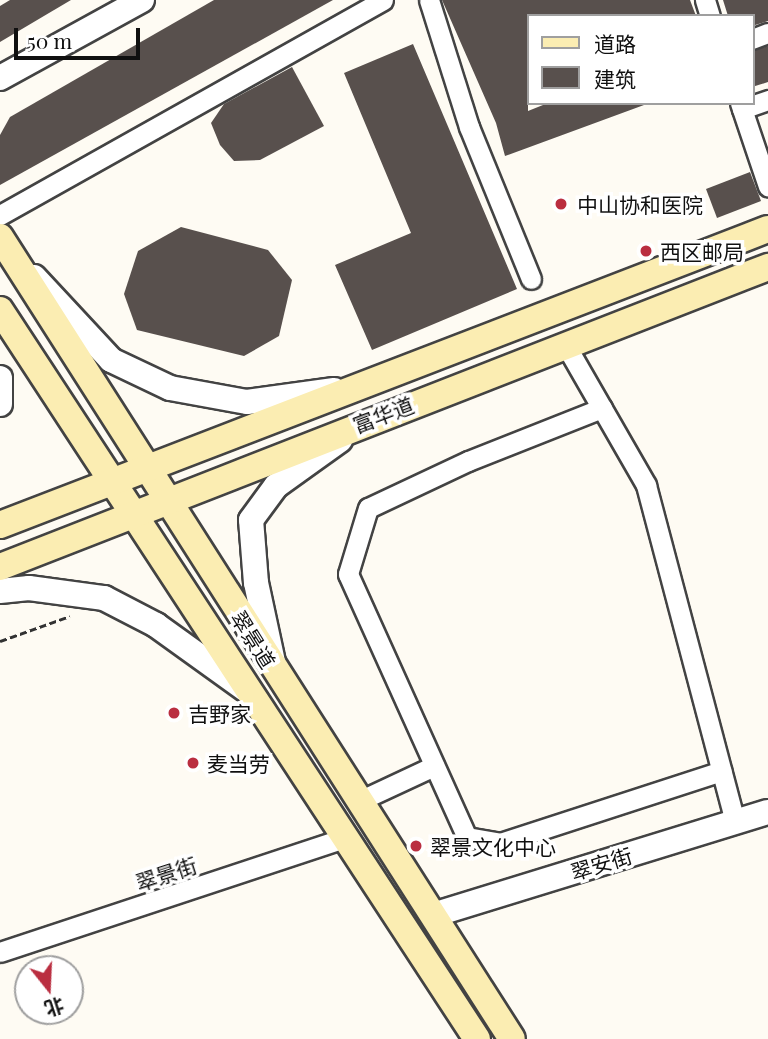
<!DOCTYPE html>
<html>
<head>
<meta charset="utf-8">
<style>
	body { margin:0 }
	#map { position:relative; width:768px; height:1039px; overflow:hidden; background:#fefbf3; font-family:"Playfair Display","Noto Sans SC",serif }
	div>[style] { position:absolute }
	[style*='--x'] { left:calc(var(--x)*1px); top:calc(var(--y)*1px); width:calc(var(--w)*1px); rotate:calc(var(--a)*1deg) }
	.building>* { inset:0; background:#58504d }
	.path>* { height:2.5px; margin-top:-1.25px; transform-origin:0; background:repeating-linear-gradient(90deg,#323232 0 7px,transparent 0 10.5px) }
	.roads { filter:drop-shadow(2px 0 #434343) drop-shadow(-2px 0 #434343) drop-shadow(0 2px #434343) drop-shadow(0 -2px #434343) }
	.minor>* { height:19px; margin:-9.5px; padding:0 9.5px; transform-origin:9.5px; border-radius:9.5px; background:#fff }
	.tertiary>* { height:24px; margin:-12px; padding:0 12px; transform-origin:12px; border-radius:12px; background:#fff }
	.secondary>* { height:26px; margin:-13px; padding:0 13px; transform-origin:13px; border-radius:13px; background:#fbedb2 }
	.dots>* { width:19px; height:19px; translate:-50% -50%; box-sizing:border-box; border:4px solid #fff; border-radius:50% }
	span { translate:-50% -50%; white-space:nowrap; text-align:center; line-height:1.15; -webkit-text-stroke:7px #fff; paint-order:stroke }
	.poi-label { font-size:21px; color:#101010 }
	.left { translate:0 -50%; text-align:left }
	.street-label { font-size:21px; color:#101010 }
	.legend { position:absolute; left:527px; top:14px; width:228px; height:91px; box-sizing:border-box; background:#fff; border:2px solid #9f9f9f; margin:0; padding:9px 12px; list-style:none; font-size:21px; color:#101010 }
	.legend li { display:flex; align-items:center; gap:14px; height:35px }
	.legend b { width:35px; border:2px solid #9f9f9f }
	.north { position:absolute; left:14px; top:955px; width:70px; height:70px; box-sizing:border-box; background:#fff; border:2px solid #9f9f9f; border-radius:50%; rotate:162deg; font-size:19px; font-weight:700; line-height:28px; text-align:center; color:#101010 }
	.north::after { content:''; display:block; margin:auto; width:24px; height:32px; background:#ba2e40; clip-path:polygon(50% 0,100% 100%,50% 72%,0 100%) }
	.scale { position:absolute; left:14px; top:28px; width:126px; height:32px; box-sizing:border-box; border:4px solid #101010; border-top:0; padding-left:9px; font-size:21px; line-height:24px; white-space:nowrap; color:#101010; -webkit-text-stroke:5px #fff; paint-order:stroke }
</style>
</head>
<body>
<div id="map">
	<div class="building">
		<i style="clip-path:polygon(10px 0,71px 0,0 42px,0 6px)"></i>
		<i style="clip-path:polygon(214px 0,333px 0,0 185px,0 135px,10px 117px)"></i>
		<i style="clip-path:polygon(442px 0,690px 0,696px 16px,528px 16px,528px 111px,548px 103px,644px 105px,505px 156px,496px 123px)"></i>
		<i style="clip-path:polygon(723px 0,768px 0,768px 21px,752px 26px,752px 16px,728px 16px)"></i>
		<i style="clip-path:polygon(413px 44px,517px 289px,372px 350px,335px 265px,411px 233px,344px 73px)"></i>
		<i style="clip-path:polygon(768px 46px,768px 82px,752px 87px,752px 51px)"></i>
		<i style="clip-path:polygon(292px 67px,324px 126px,260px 160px,234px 161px,220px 145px,211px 123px,224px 104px)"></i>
		<i style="clip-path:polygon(750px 172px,761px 201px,717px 218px,706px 189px)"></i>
		<i style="clip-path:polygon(181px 227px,268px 250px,292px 280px,279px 336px,244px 356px,137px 330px,124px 294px,138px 251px)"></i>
	</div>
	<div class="path">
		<i style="--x:0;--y:641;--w:74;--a:-19.7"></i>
	</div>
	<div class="roads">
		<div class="minor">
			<i style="--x:429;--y:0;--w:133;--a:72.5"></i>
			<i style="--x:469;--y:127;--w:164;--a:67.8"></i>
			<i style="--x:705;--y:0;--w:17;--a:73"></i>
			<i style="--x:752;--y:39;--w:17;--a:-21"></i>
			<i style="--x:740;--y:103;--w:88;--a:71.4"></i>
			<i style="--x:742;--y:109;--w:28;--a:-19"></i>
			<i style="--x:0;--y:215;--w:439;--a:-29.3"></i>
			<i style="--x:565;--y:344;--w:163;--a:60.1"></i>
			<i style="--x:646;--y:485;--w:348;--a:75.2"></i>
			<i style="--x:602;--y:408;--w:144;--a:158.4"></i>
			<i style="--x:468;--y:461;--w:110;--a:154.8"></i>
			<i style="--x:368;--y:508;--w:69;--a:106.9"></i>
			<i style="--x:348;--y:574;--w:289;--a:65.7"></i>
			<i style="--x:467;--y:837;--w:34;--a:10"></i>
			<i style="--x:500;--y:843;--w:233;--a:-18"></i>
			<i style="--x:359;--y:801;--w:83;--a:-25"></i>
			<i style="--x:0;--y:952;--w:366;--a:-18.3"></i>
		</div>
		<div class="tertiary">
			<i style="--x:0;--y:78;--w:162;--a:-28.8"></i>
			<i style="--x:34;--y:277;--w:113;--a:47.1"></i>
			<i style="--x:111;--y:360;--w:65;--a:25.4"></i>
			<i style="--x:170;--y:388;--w:78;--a:10.3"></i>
			<i style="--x:247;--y:402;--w:88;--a:-7.9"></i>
			<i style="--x:0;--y:378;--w:26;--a:90"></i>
			<i style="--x:0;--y:591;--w:29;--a:-6"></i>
			<i style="--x:29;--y:588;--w:76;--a:7.6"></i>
			<i style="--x:104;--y:598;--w:59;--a:27.4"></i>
			<i style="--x:156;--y:625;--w:110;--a:35.7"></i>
			<i style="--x:273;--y:662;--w:81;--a:-102.1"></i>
			<i style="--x:256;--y:583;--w:63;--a:-94.5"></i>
			<i style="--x:251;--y:520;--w:42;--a:-53.7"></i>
			<i style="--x:276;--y:486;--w:79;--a:-35.7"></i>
			<i style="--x:433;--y:915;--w:350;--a:-17.1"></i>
		</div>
		<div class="secondary">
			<i style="--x:0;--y:237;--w:951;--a:57.45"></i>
			<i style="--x:0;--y:310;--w:871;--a:56.8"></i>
			<i style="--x:0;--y:525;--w:823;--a:-21.08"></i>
			<i style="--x:0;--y:567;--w:825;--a:-21.34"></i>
		</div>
	</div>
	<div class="dots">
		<i style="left:561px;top:204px;background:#ba2e40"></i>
		<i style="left:646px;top:251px;background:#ba2e40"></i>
		<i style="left:174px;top:713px;background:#ba2e40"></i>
		<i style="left:193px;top:763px;background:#ba2e40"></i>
		<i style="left:416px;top:846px;background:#ba2e40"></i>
	</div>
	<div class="poi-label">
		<span class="left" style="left:577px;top:204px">中山协和医院</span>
		<span class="left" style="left:660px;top:251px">西区邮局</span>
		<span class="left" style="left:188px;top:713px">吉野家</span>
		<span class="left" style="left:207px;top:763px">麦当劳</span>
		<span class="left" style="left:430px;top:846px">翠景文化中心</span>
	</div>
	<div class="street-label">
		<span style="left:383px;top:414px;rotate:-21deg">富华道</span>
		<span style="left:254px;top:639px;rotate:58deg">翠景道</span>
		<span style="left:601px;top:863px;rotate:-17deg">翠安街</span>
		<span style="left:166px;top:873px;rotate:-18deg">翠景街</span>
	</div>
	<ul class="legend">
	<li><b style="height:9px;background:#fbedb2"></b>道路</li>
	<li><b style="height:19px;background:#58504d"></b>建筑</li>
	</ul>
	<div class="north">北</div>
	<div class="scale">50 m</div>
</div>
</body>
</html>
